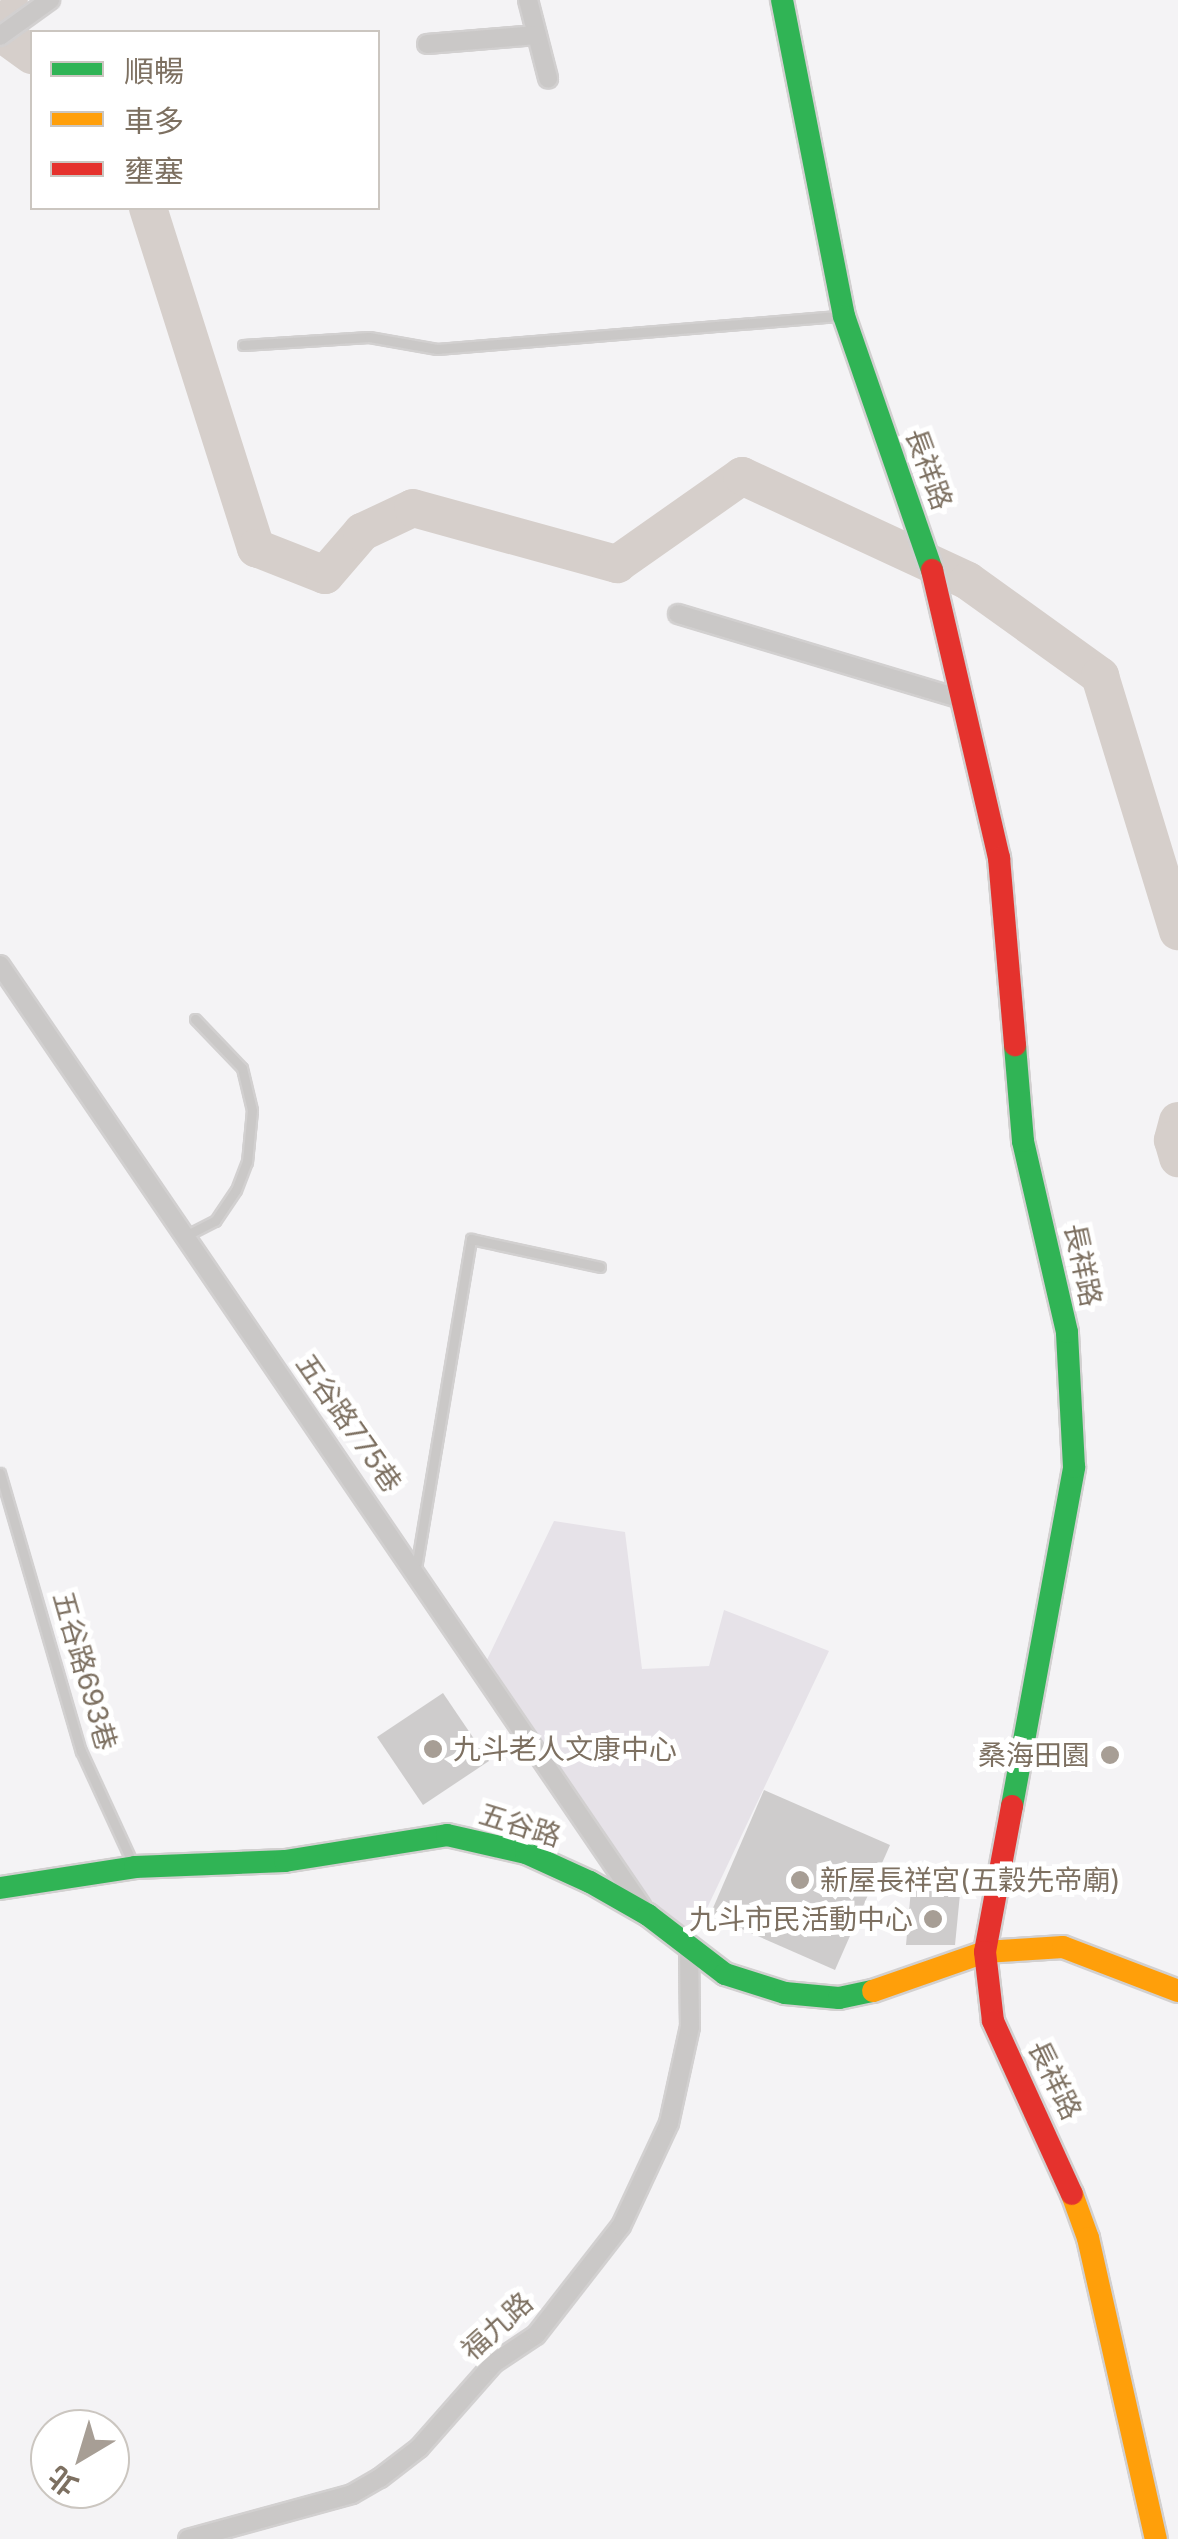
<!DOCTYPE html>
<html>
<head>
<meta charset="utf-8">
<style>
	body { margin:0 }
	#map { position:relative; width:1178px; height:2539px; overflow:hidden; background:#f4f3f5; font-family:Inter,"Noto Sans TC",sans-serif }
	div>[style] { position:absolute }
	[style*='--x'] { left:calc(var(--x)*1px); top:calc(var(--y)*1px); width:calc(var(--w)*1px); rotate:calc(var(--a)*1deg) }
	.green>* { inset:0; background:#e6e2e8 }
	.canal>* { height:20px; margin:-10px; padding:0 10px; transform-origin:10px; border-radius:10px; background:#d6cfcb }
	.river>* { height:38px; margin:-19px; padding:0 19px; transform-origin:19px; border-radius:19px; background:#d6cfcb }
	.building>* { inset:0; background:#cecccc }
	.roads { filter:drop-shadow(2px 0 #d2d0d0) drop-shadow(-2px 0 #d2d0d0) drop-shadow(0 2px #d2d0d0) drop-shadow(0 -2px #d2d0d0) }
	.lane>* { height:9px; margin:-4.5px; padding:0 4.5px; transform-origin:4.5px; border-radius:4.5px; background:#cac8c7 }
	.street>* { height:18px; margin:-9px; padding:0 9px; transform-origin:9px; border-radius:9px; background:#cac8c7 }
	.fast>* { height:22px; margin:-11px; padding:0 11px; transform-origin:11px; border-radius:11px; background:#30b455 }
	.slow>* { height:22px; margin:-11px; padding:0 11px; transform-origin:11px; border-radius:11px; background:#ff9f0a }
	.jam>* { height:22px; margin:-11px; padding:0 11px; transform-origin:11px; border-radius:11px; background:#e5322d }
	.dots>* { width:28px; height:28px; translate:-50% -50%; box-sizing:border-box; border:5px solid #fff; border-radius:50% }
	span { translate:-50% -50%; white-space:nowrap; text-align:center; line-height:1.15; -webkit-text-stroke:10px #fff; paint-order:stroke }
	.street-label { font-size:28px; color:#7d7061 }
	.poi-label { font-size:28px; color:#7d7061 }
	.left { translate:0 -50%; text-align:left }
	.right { translate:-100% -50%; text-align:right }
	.legend { position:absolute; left:30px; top:30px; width:350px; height:180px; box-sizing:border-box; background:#fff; border:2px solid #cbc6c0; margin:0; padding:12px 18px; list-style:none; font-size:30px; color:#7d7061 }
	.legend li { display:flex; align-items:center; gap:20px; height:50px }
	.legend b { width:50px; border:2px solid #cbc6c0 }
	.north { position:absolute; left:30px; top:2409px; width:100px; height:100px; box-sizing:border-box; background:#fff; border:2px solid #cbc6c0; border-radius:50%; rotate:218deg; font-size:28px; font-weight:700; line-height:40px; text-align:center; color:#7d7061 }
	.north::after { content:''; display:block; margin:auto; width:35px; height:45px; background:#a79e95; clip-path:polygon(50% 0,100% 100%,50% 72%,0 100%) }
</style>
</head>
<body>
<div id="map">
	<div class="green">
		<i style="clip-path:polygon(554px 1521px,625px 1532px,642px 1669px,709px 1666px,724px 1610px,829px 1651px,691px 1942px,641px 1889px,483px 1668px)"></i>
	</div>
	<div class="canal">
		<i style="--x:0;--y:13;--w:22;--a:-36"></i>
	</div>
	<div class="river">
		<i style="--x:0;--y:32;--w:39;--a:36"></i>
		<i style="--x:148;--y:208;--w:357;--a:72.4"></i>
		<i style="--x:256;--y:548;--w:74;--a:21.4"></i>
		<i style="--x:325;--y:575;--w:57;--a:-49.3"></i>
		<i style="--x:362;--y:532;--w:56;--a:-25.2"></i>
		<i style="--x:413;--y:508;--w:212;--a:15.4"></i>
		<i style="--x:617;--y:564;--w:153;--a:-35.1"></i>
		<i style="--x:742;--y:476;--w:249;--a:24.9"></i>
		<i style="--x:968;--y:581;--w:163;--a:35.7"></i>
		<i style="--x:1100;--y:676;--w:267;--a:73"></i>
		<i style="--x:1178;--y:1121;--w:20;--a:105"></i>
		<i style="--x:1173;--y:1140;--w:19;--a:74"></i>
	</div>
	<div class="building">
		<i style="clip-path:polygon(443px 1693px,489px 1761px,423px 1805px,377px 1737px)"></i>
		<i style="clip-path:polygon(764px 1790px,890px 1845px,835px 1970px,710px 1915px)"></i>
		<i style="clip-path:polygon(911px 1889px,960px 1894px,955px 1945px,906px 1945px)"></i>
	</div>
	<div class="roads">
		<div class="lane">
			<i style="--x:243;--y:345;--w:126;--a:-3.6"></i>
			<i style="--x:369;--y:337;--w:69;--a:10"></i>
			<i style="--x:437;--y:349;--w:405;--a:-4.7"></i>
			<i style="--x:185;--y:1236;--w:34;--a:-27"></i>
			<i style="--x:215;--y:1221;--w:37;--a:-56"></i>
			<i style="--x:236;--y:1190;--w:30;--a:-69"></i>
			<i style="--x:247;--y:1162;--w:52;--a:-84.5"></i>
			<i style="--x:252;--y:1110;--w:43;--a:-103.4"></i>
			<i style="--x:242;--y:1068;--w:68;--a:-133.8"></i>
			<i style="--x:0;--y:1473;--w:290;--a:73.8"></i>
			<i style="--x:81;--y:1751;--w:122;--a:65.3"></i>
			<i style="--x:416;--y:1568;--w:334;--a:-80.5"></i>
			<i style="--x:471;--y:1239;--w:132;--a:12.2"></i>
		</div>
		<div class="street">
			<i style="--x:528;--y:0;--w:81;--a:75.6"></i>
			<i style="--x:0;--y:36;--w:62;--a:-35.8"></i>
			<i style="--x:427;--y:44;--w:110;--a:-4.7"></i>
			<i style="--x:678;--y:614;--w:292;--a:16.7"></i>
			<i style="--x:0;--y:965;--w:1140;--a:55.72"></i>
			<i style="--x:188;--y:2539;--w:170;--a:-15.3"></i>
			<i style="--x:352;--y:2494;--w:32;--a:-30"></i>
			<i style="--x:380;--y:2478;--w:49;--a:-37.6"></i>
			<i style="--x:419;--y:2448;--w:113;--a:-48.6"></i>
			<i style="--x:494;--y:2363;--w:50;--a:-33.7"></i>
			<i style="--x:536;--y:2335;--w:138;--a:-52.1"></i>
			<i style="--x:621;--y:2226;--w:114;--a:-65"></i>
			<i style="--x:669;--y:2123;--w:98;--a:-77.7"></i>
			<i style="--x:690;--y:2027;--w:79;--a:-90.7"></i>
		</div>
		<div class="fast">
			<i style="--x:782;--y:0;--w:322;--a:78.9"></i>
			<i style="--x:844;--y:316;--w:269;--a:70.9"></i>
			<i style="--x:1012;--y:1806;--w:345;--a:-79.6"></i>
			<i style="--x:1074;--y:1467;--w:135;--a:-93"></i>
			<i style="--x:1067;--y:1332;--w:196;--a:-103"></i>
			<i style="--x:1023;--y:1141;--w:96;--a:-94.8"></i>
			<i style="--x:0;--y:1888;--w:137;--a:-8.8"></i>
			<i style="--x:135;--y:1867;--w:150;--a:-2.3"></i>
			<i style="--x:285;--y:1861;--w:164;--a:-9.1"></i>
			<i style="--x:447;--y:1835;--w:81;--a:12.8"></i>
			<i style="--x:526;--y:1853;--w:70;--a:24.4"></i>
			<i style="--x:590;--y:1882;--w:67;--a:29.6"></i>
			<i style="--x:648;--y:1915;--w:97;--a:37.5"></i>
			<i style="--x:725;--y:1974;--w:63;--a:17.6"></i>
			<i style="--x:785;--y:1993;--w:54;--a:5.3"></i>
			<i style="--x:839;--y:1998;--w:35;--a:-12"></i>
		</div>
		<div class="slow">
			<i style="--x:873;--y:1991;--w:119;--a:-19.2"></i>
			<i style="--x:985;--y:1952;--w:78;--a:-3.7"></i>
			<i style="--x:1063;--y:1947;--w:123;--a:20.9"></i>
			<i style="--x:1072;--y:2194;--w:47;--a:70"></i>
			<i style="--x:1088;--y:2238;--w:309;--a:77.3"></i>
		</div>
		<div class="jam">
			<i style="--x:932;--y:570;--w:296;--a:76.9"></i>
			<i style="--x:999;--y:858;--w:188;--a:85.1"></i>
			<i style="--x:1012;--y:1806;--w:148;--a:100.5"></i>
			<i style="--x:985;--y:1952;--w:69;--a:83.4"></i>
			<i style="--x:993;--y:2021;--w:190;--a:65.5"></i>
		</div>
	</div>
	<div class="dots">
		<i style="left:433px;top:1749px;background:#a79e95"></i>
		<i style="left:1110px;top:1755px;background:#a79e95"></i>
		<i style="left:800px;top:1880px;background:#a79e95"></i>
		<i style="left:933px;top:1919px;background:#a79e95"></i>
	</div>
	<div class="street-label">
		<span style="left:929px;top:469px;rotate:70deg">長祥路</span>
		<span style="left:1083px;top:1265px;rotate:78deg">長祥路</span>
		<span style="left:349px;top:1423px;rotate:55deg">五谷路775巷</span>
		<span style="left:85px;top:1671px;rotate:74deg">五谷路693巷</span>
		<span style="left:520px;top:1825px;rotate:17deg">五谷路</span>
		<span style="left:1055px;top:2080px;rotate:64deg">長祥路</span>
		<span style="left:497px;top:2326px;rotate:-42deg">福九路</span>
	</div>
	<div class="poi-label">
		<span class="left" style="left:453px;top:1749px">九斗老人文康中心</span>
		<span class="right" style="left:1090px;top:1755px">桑海田園</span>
		<span class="left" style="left:820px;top:1880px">新屋長祥宮(五穀先帝廟)</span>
		<span class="right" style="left:913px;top:1919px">九斗市民活動中心</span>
	</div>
	<ul class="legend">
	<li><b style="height:12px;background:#30b455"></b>順暢</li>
	<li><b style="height:12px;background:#ff9f0a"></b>車多</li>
	<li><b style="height:12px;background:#e5322d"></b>壅塞</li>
	</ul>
	<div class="north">北</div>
</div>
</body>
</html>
